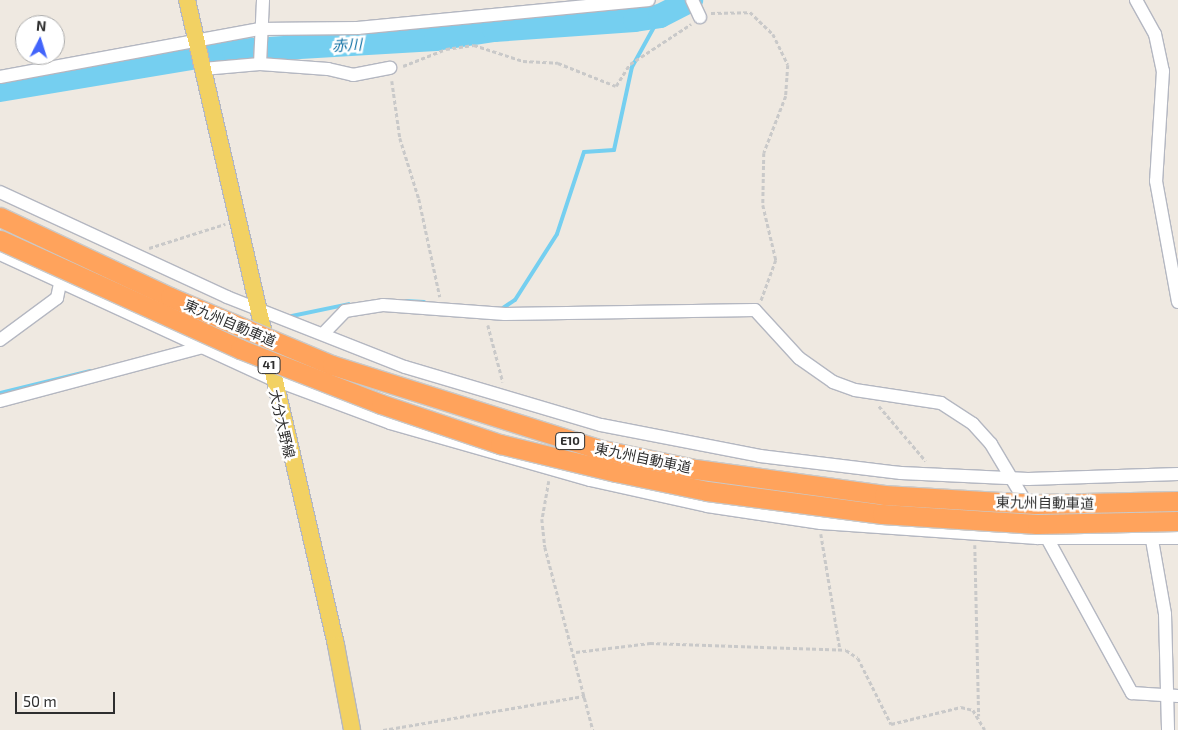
<!DOCTYPE html>
<html>
<head>
<meta charset="utf-8">
<style>
	body { margin:0 }
	#map { position:relative; width:1178px; height:730px; overflow:hidden; background:#efe9e1; font-family:"Exo 2","Noto Sans JP",sans-serif }
	div>[style] { position:absolute }
	[style*='--x'] { left:calc(var(--x)*1px); top:calc(var(--y)*1px); width:calc(var(--w)*1px); rotate:calc(var(--a)*1deg) }
	.stream>* { height:4px; margin:-2px; padding:0 2px; transform-origin:2px; border-radius:2px; background:#75cff0 }
	.river>* { height:24px; margin:-12px; padding:0 12px; transform-origin:12px; border-radius:12px; background:#75cff0 }
	.path>* { height:2.5px; margin-top:-1.25px; transform-origin:0; background:repeating-linear-gradient(90deg,#c9c9c9 0 4px,transparent 0 6.5px) }
	.roads { filter:drop-shadow(1px 0 #b4b7c1) drop-shadow(-1px 0 #b4b7c1) drop-shadow(0 1px #b4b7c1) drop-shadow(0 -1px #b4b7c1) }
	.minor>* { height:12px; margin:-6px; padding:0 6px; transform-origin:6px; border-radius:6px; background:#fff }
	.major>* { height:16px; margin:-8px; padding:0 8px; transform-origin:8px; border-radius:8px; background:#f2d163 }
	.bridges { filter:drop-shadow(1px 0 #c9c9c9) drop-shadow(-1px 0 #c9c9c9) drop-shadow(0 1px #c9c9c9) drop-shadow(0 -1px #c9c9c9) }
	.highway-bridge>* { height:19px; margin:-9.5px; padding:0 9.5px; transform-origin:9.5px; border-radius:9.5px; background:#ffa35c }
	span { translate:-50% -50%; white-space:nowrap; text-align:center; line-height:1.15; -webkit-text-stroke:5px #fff; paint-order:stroke }
	.shield-label span { padding:1px 4px; background:#fff; border:1px solid; border-radius:4px; -webkit-text-stroke-width:0 }
	.shield-label { font-size:12px; color:#2e2e2e; font-weight:700 }
	.street-label { font-size:14px; color:#2e2e2e }
	.water-label { font-size:15px; color:#0d6fa3; font-style:italic }
	.north { position:absolute; left:15px; top:15px; width:50px; height:50px; box-sizing:border-box; background:#fff; border:1px solid #ababab; border-radius:50%; rotate:5deg; font-size:14px; font-weight:700; line-height:20px; text-align:center; color:#2e2e2e }
	.north::after { content:''; display:block; margin:auto; width:18px; height:22px; background:#4264fb; clip-path:polygon(50% 0,100% 100%,50% 72%,0 100%) }
	.scale { position:absolute; left:15px; top:692px; width:100px; height:22px; box-sizing:border-box; border:2px solid #2e2e2e; border-top:0; padding-left:6px; font-size:15px; line-height:18px; white-space:nowrap; color:#2e2e2e; -webkit-text-stroke:4px #fff; paint-order:stroke }
</style>
</head>
<body>
<div id="map">
	<div class="stream">
		<i style="--x:406;--y:301;--w:18;--a:3"></i>
		<i style="--x:503;--y:308;--w:14;--a:-34"></i>
		<i style="--x:515;--y:300;--w:78;--a:-57.5"></i>
		<i style="--x:557;--y:234;--w:86;--a:-71.8"></i>
		<i style="--x:584;--y:152;--w:30;--a:-4"></i>
		<i style="--x:614;--y:150;--w:85;--a:-77.8"></i>
		<i style="--x:632;--y:67;--w:58;--a:-61.2"></i>
		<i style="--x:287;--y:317;--w:63;--a:-11.8"></i>
		<i style="--x:0;--y:393;--w:93;--a:-13.7"></i>
	</div>
	<div class="river">
		<i style="--x:0;--y:90;--w:237;--a:-9.5"></i>
		<i style="--x:234;--y:51;--w:202;--a:-3.4"></i>
		<i style="--x:436;--y:39;--w:59;--a:-8.8"></i>
		<i style="--x:494;--y:30;--w:141;--a:-4.1"></i>
		<i style="--x:635;--y:20;--w:25;--a:-9"></i>
		<i style="--x:660;--y:16;--w:35;--a:-27"></i>
	</div>
	<div class="path">
		<i style="--x:711;--y:13;--w:39;--a:-1"></i>
		<i style="--x:750;--y:12;--w:32;--a:44"></i>
		<i style="--x:773;--y:34;--w:34;--a:64"></i>
		<i style="--x:788;--y:65;--w:31;--a:94"></i>
		<i style="--x:786;--y:96;--w:61;--a:111.1"></i>
		<i style="--x:764;--y:153;--w:52;--a:91.1"></i>
		<i style="--x:763;--y:205;--w:57;--a:76.7"></i>
		<i style="--x:776;--y:260;--w:44;--a:110.1"></i>
		<i style="--x:403;--y:66;--w:46;--a:-21.6"></i>
		<i style="--x:446;--y:49;--w:28;--a:-8"></i>
		<i style="--x:474;--y:45;--w:52;--a:18.1"></i>
		<i style="--x:523;--y:61;--w:35;--a:3"></i>
		<i style="--x:558;--y:63;--w:62;--a:21.6"></i>
		<i style="--x:616;--y:86;--w:26;--a:-58"></i>
		<i style="--x:630;--y:64;--w:73;--a:-33.3"></i>
		<i style="--x:392;--y:81;--w:58;--a:82"></i>
		<i style="--x:400;--y:138;--w:64;--a:72.7"></i>
		<i style="--x:419;--y:199;--w:100;--a:77.9"></i>
		<i style="--x:149;--y:248;--w:80;--a:-17.5"></i>
		<i style="--x:488;--y:325;--w:59;--a:75.3"></i>
		<i style="--x:879;--y:406;--w:72;--a:49.5"></i>
		<i style="--x:549;--y:481;--w:39;--a:100"></i>
		<i style="--x:542;--y:519;--w:28;--a:84"></i>
		<i style="--x:545;--y:547;--w:189;--a:75.3"></i>
		<i style="--x:821;--y:534;--w:117;--a:80.6"></i>
		<i style="--x:975;--y:545;--w:171;--a:88.7"></i>
		<i style="--x:576;--y:652;--w:75;--a:-6.9"></i>
		<i style="--x:650;--y:643;--w:196;--a:2"></i>
		<i style="--x:846;--y:650;--w:14;--a:34"></i>
		<i style="--x:858;--y:658;--w:74;--a:63.4"></i>
		<i style="--x:891;--y:724;--w:72;--a:-13.7"></i>
		<i style="--x:961;--y:707;--w:12;--a:14"></i>
		<i style="--x:973;--y:710;--w:23;--a:59"></i>
		<i style="--x:383;--y:730;--w:205;--a:-9.6"></i>
	</div>
	<div class="roads">
		<div class="minor">
			<i style="--x:692;--y:0;--w:19;--a:65"></i>
			<i style="--x:1136;--y:0;--w:39;--a:61"></i>
			<i style="--x:1155;--y:34;--w:38;--a:78"></i>
			<i style="--x:1163;--y:71;--w:110;--a:93.6"></i>
			<i style="--x:1156;--y:181;--w:123;--a:79.7"></i>
			<i style="--x:260;--y:64;--w:64;--a:-87.3"></i>
			<i style="--x:203;--y:69;--w:57;--a:-5"></i>
			<i style="--x:260;--y:64;--w:68;--a:4.2"></i>
			<i style="--x:328;--y:69;--w:26;--a:13"></i>
			<i style="--x:353;--y:75;--w:38;--a:-11"></i>
			<i style="--x:0;--y:77;--w:263;--a:-10.5"></i>
			<i style="--x:259;--y:29;--w:99;--a:-0.6"></i>
			<i style="--x:358;--y:28;--w:292;--a:-5.5"></i>
			<i style="--x:0;--y:192;--w:250;--a:24.8"></i>
			<i style="--x:227;--y:297;--w:191;--a:21.5"></i>
			<i style="--x:405;--y:367;--w:204;--a:16.5"></i>
			<i style="--x:601;--y:425;--w:162;--a:11"></i>
			<i style="--x:760;--y:456;--w:142;--a:6.9"></i>
			<i style="--x:901;--y:473;--w:127;--a:2.7"></i>
			<i style="--x:1028;--y:479;--w:150;--a:-1.9"></i>
			<i style="--x:0;--y:254;--w:299;--a:24.7"></i>
			<i style="--x:272;--y:379;--w:126;--a:20.4"></i>
			<i style="--x:390;--y:423;--w:208;--a:15.9"></i>
			<i style="--x:590;--y:480;--w:120;--a:12.5"></i>
			<i style="--x:707;--y:506;--w:115;--a:8.5"></i>
			<i style="--x:821;--y:523;--w:217;--a:4"></i>
			<i style="--x:1037;--y:538;--w:141;--a:0"></i>
			<i style="--x:323;--y:334;--w:32;--a:-46"></i>
			<i style="--x:345;--y:311;--w:38;--a:-9"></i>
			<i style="--x:383;--y:305;--w:122;--a:4.2"></i>
			<i style="--x:505;--y:314;--w:250;--a:-0.9"></i>
			<i style="--x:755;--y:310;--w:65;--a:47.5"></i>
			<i style="--x:799;--y:358;--w:42;--a:35.2"></i>
			<i style="--x:833;--y:382;--w:23;--a:20"></i>
			<i style="--x:855;--y:390;--w:87;--a:8.6"></i>
			<i style="--x:941;--y:403;--w:38;--a:33"></i>
			<i style="--x:973;--y:424;--w:27;--a:48"></i>
			<i style="--x:991;--y:444;--w:109;--a:59.2"></i>
			<i style="--x:1047;--y:538;--w:177;--a:61.3"></i>
			<i style="--x:1132;--y:693;--w:46;--a:3.7"></i>
			<i style="--x:0;--y:340;--w:71;--a:-36.4"></i>
			<i style="--x:57;--y:298;--w:14;--a:-78"></i>
			<i style="--x:0;--y:401;--w:210;--a:-14.9"></i>
			<i style="--x:1152;--y:540;--w:75;--a:80"></i>
			<i style="--x:1165;--y:614;--w:116;--a:88.5"></i>
		</div>
		<div class="major">
			<i style="--x:187;--y:0;--w:662;--a:76.99"></i>
			<i style="--x:336;--y:645;--w:86;--a:79.3"></i>
		</div>
	</div>
	<div class="bridges">
		<div class="highway-bridge">
			<i style="--x:0;--y:217;--w:188;--a:25.2"></i>
			<i style="--x:170;--y:297;--w:176;--a:22.8"></i>
			<i style="--x:332;--y:365;--w:279;--a:17.5"></i>
			<i style="--x:598;--y:449;--w:99;--a:11.7"></i>
			<i style="--x:695;--y:469;--w:191;--a:7.8"></i>
			<i style="--x:884;--y:495;--w:152;--a:3.4"></i>
			<i style="--x:1036;--y:504;--w:142;--a:-1.2"></i>
			<i style="--x:0;--y:240;--w:264;--a:24.4"></i>
			<i style="--x:240;--y:349;--w:151;--a:21.3"></i>
			<i style="--x:381;--y:404;--w:126;--a:18.6"></i>
			<i style="--x:500;--y:444;--w:119;--a:13.6"></i>
			<i style="--x:616;--y:472;--w:93;--a:11.8"></i>
			<i style="--x:707;--y:491;--w:177;--a:7.5"></i>
			<i style="--x:882;--y:514;--w:155;--a:3.7"></i>
			<i style="--x:1037;--y:524;--w:141;--a:-1.2"></i>
		</div>
	</div>
	<div class="shield-label">
		<span style="left:269px;top:365px">41</span>
		<span style="left:570px;top:441px">E10</span>
	</div>
	<div class="street-label">
		<span style="left:230px;top:323px;rotate:23deg">東九州自動車道</span>
		<span style="left:282px;top:424px;rotate:77deg">大分大野線</span>
		<span style="left:643px;top:458px;rotate:12deg">東九州自動車道</span>
		<span style="left:1045px;top:503px;rotate:1deg">東九州自動車道</span>
	</div>
	<div class="water-label">
		<span style="left:347px;top:45px;rotate:-3deg">赤川</span>
	</div>
	<div class="north">N</div>
	<div class="scale">50 m</div>
</div>
</body>
</html>
